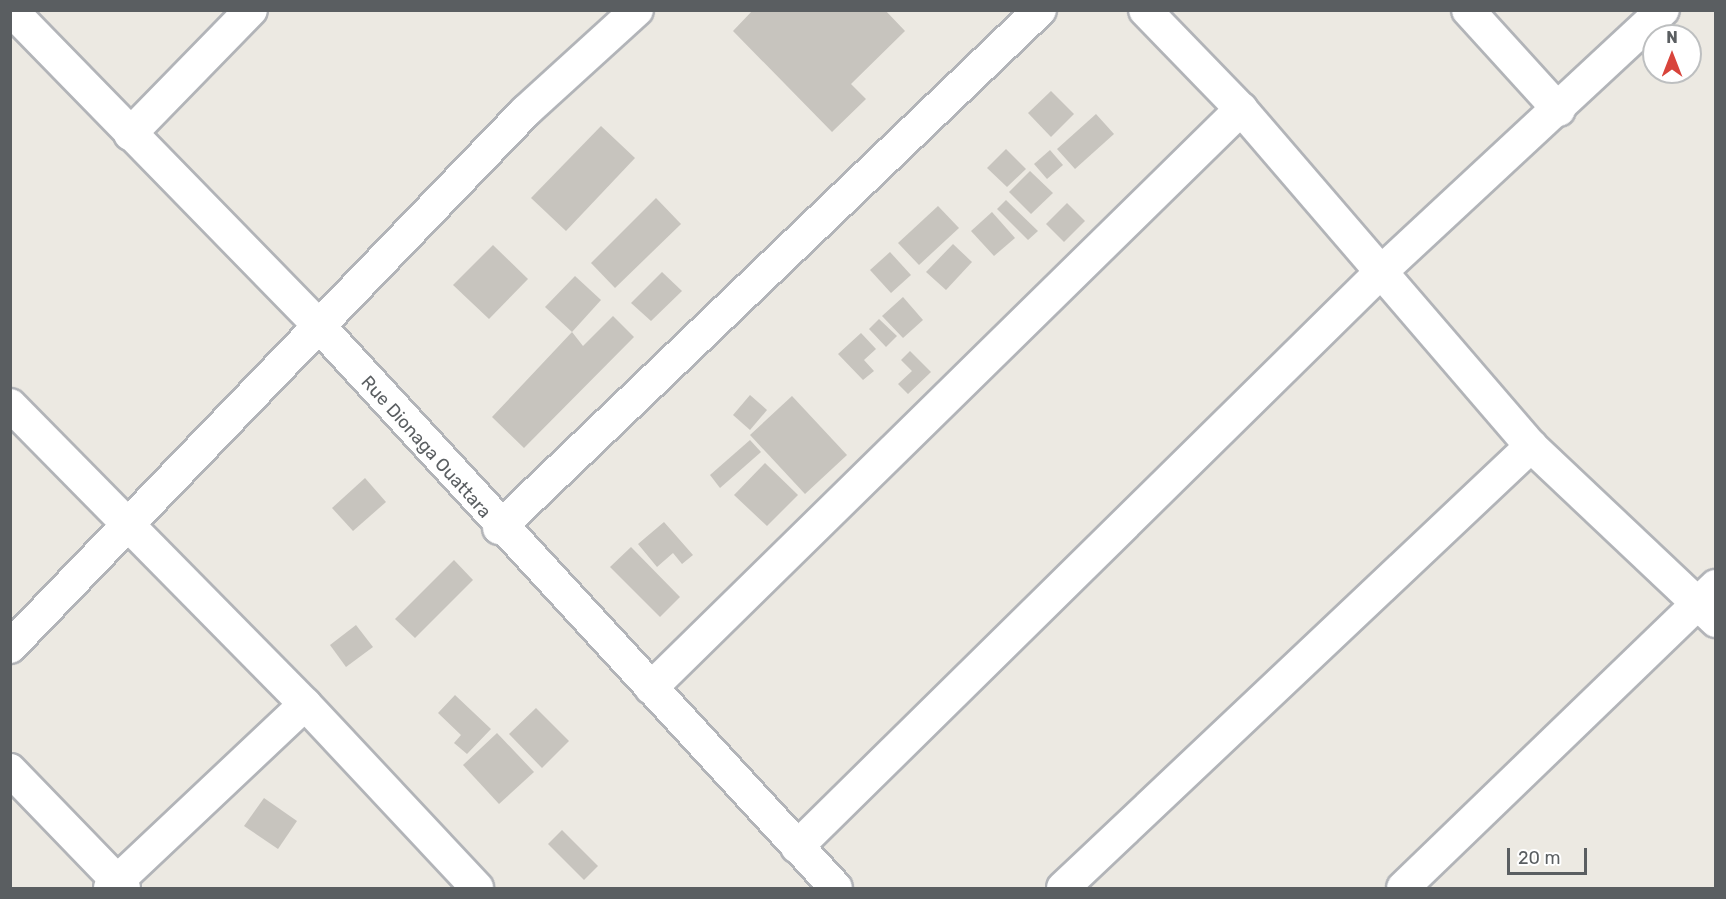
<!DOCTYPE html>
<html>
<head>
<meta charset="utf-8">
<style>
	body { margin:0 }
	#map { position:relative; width:1726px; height:899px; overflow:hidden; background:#ece9e2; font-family:Rubik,sans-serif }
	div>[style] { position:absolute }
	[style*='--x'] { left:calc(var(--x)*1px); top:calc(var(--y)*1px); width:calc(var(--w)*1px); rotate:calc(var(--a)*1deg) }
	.building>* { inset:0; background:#c7c4be }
	.roads { filter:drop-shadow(2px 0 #b2b4b8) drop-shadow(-2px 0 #b2b4b8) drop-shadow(0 2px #b2b4b8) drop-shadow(0 -2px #b2b4b8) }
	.minor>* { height:32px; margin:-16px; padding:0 16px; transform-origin:16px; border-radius:16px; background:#fff }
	span { translate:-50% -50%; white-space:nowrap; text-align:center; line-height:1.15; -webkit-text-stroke:6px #fff; paint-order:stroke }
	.street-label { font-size:18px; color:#5a5e61 }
	.frame { position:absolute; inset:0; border:12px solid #5a5e61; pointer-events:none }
	.north { position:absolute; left:1642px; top:24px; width:60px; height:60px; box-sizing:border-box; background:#fff; border:2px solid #bdbfc0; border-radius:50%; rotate:0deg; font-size:16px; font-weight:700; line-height:24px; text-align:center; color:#5a5e61 }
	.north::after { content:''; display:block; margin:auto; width:21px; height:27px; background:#d8443b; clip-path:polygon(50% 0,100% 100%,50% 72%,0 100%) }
	.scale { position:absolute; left:1507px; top:848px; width:80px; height:27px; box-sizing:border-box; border:3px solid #5a5e61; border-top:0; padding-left:8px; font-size:18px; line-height:21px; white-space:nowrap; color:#5a5e61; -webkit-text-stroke:4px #fff; paint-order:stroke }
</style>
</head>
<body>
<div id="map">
	<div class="building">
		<i style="clip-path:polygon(753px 10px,885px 10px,905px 31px,851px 84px,866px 99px,832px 132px,733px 31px)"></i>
		<i style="clip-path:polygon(1051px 91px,1074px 114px,1051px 137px,1028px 113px)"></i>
		<i style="clip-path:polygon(1096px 114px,1114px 134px,1075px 169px,1057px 149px)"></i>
		<i style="clip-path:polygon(601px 126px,635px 158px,566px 231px,531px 198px)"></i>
		<i style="clip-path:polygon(1006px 149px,1026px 169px,1007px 187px,987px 168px)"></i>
		<i style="clip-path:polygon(1050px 150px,1063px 165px,1047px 179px,1034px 164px)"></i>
		<i style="clip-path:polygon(1030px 171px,1053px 193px,1031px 214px,1009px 192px)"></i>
		<i style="clip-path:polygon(656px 198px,681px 224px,615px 288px,591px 263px)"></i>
		<i style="clip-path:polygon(1006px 200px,1038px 231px,1028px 240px,997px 209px)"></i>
		<i style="clip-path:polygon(1067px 203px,1085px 221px,1064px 242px,1046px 224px)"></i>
		<i style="clip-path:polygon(938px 206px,959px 228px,919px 265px,898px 243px)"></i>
		<i style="clip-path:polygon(992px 212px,1015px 238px,994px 256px,971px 231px)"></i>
		<i style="clip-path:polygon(953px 244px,972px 262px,946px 290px,926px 272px)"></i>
		<i style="clip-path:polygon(493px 245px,528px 279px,489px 319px,453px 285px)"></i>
		<i style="clip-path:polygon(890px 252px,911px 275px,891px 293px,870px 270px)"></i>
		<i style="clip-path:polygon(662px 272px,682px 291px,651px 321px,631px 303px)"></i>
		<i style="clip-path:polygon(575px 276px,601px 300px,572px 332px,545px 307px)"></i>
		<i style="clip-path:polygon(903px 297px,923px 320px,903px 338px,882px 316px)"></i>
		<i style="clip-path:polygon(613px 316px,634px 337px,524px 448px,492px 417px,572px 332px,583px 346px)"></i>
		<i style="clip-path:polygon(879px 319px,897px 336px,886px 347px,869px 329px)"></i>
		<i style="clip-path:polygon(861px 333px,876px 349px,864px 360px,874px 371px,863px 380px,838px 354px)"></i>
		<i style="clip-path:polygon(910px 351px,931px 372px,908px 394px,898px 384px,912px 371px,901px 360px)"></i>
		<i style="clip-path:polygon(750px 395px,767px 410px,750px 430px,733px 415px)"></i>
		<i style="clip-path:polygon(792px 396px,847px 455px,805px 494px,750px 435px)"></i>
		<i style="clip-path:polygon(750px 440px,761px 452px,720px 488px,710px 475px)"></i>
		<i style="clip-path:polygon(765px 463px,798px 495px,767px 526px,734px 495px)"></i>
		<i style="clip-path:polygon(365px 478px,386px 502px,353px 531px,332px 508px)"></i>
		<i style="clip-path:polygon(664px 522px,693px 555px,682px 564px,673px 553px,657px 567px,638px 544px)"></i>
		<i style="clip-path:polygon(631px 547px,680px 597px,660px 617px,610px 567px)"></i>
		<i style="clip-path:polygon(454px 560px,473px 580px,415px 638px,395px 619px)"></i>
		<i style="clip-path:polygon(356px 625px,373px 647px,346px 667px,330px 645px)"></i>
		<i style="clip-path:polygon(455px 695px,491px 729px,467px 754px,454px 743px,461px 735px,438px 713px)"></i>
		<i style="clip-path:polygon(536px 708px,569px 741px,542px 768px,509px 734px)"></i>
		<i style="clip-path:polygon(497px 733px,534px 772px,499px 804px,463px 765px)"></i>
		<i style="clip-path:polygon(264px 798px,297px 821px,278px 849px,244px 826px)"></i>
		<i style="clip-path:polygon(562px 830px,598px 866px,584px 880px,548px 844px)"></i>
	</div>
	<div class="roads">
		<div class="minor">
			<i style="--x:11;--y:10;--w:443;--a:45.7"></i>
			<i style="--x:320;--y:327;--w:762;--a:47.39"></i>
			<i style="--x:1145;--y:10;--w:138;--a:45.9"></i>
			<i style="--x:1241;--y:109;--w:445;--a:49.3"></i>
			<i style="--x:1531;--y:446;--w:255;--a:43.4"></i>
			<i style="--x:1468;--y:10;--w:135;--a:47.7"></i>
			<i style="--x:130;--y:134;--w:173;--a:-45.7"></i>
			<i style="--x:10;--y:405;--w:420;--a:45.4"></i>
			<i style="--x:305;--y:704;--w:252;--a:46.9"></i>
			<i style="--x:499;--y:528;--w:749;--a:-43.76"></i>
			<i style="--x:10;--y:647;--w:744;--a:-46.09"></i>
			<i style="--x:526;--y:111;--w:150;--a:-42.3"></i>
			<i style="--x:651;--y:688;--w:827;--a:-44.46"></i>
			<i style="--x:10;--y:770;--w:164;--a:46"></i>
			<i style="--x:797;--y:847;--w:822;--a:-44.56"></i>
			<i style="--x:1383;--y:270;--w:382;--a:-42.9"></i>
			<i style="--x:110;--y:888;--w:268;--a:-43.3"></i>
			<i style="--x:1063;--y:888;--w:644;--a:-43.36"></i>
			<i style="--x:1403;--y:888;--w:435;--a:-44"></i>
		</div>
	</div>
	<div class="street-label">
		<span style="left:426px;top:447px;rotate:48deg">Rue Dionaga Ouattara</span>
	</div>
	<div class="frame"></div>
	<div class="north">N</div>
	<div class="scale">20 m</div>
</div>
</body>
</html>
